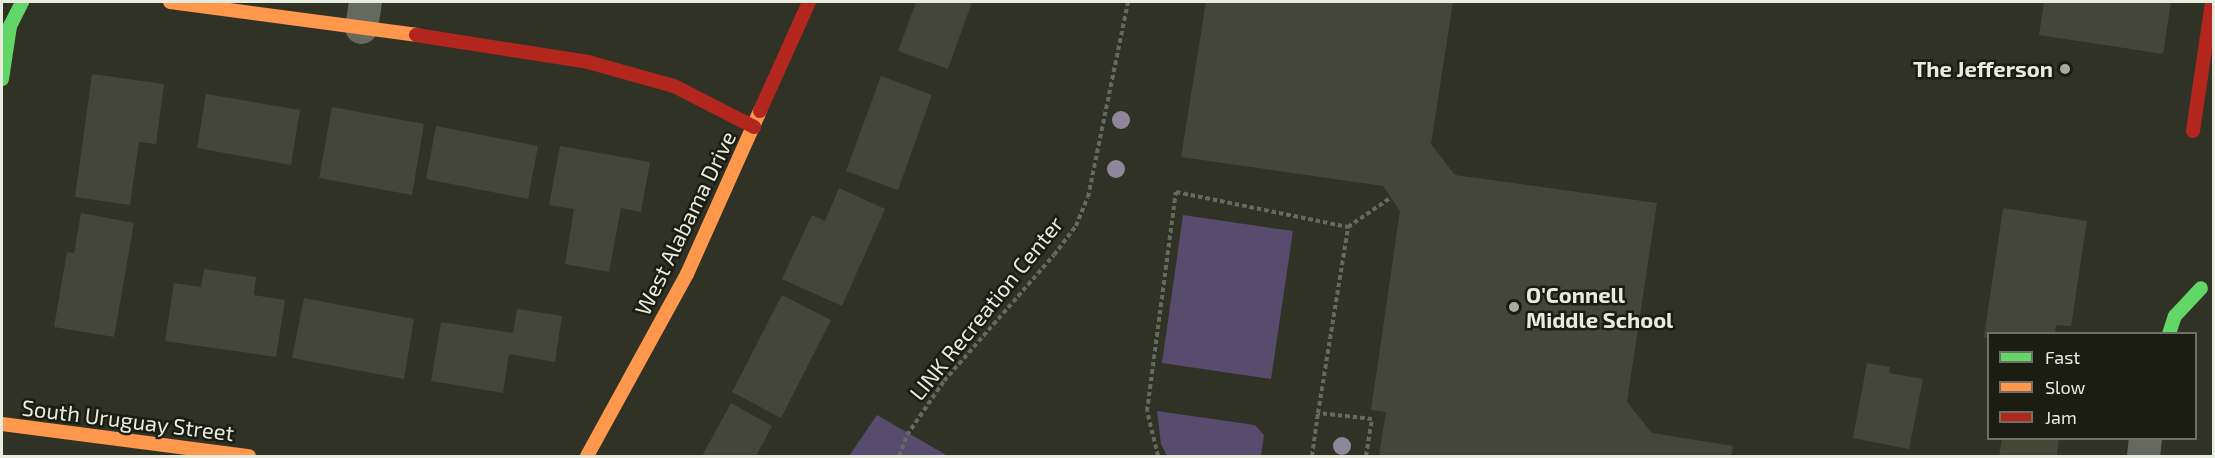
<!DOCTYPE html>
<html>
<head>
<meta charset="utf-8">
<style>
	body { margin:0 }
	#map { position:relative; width:2215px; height:458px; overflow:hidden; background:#2f3225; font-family:"Exo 2",sans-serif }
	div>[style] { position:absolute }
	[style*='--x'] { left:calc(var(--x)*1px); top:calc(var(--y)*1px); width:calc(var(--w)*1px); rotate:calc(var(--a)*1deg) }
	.green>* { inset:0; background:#574b6e }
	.building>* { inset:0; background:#444737 }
	.path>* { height:4px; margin-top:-2px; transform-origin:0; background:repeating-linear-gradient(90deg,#66695f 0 4.5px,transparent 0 7.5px) }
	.street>* { height:33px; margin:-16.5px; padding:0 16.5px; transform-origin:16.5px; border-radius:16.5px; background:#666960 }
	.fast>* { height:14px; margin:-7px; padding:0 7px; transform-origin:7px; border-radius:7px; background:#63d668 }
	.slow>* { height:14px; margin:-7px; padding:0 7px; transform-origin:7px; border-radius:7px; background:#ff974d }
	.jam>* { height:14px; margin:-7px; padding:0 7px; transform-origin:7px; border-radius:7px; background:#b3261e }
	.trees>* { width:18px; height:18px; margin:-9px; border-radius:50%; background:#8e879c }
	.dots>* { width:16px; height:16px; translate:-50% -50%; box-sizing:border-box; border:3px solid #1b1d13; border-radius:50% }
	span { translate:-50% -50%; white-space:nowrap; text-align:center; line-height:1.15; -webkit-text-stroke:5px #1b1d13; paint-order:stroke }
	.poi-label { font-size:22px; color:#e8ecde; font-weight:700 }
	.right { translate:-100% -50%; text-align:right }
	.left { translate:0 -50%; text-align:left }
	.street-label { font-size:22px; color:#e8ecde }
	.frame { position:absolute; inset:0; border:3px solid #e8ecde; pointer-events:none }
	.legend { position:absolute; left:1987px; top:332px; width:210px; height:108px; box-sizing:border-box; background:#1b1d13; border:2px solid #6d7064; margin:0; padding:8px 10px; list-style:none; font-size:18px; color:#e8ecde }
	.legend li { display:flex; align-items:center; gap:12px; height:30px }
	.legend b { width:30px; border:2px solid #6d7064 }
</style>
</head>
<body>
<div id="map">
	<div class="green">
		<i style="clip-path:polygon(1183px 215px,1293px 231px,1271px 379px,1162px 363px)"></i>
		<i style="clip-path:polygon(1157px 411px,1255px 425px,1264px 435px,1261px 456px,1167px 456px,1161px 444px)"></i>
		<i style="clip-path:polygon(877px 415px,948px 456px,849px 456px)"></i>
	</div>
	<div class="building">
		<i style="clip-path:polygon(916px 2px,972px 2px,948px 69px,898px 51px)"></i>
		<i style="clip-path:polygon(1206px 2px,1453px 2px,1431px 144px,1455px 175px,1657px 203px,1627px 402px,1652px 433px,1733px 446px,1731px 456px,1379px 456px,1386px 412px,1371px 410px,1400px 211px,1383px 186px,1181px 157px)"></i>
		<i style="clip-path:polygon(2044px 2px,2171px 2px,2163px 54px,2039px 35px)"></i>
		<i style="clip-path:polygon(92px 74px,164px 84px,156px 144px,139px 142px,130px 205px,75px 197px)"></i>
		<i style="clip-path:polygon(881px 76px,932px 95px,898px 190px,846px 171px)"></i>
		<i style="clip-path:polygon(206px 94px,300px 110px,291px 165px,197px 148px)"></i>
		<i style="clip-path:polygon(332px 107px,424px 124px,412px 195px,319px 178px)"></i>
		<i style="clip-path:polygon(436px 126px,538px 146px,528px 199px,426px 179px)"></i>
		<i style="clip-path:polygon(560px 146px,650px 162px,641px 212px,621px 208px,609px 272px,565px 264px,574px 209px,549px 205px)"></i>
		<i style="clip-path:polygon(839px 188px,885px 209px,842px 306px,782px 279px,812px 215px,825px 221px)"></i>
		<i style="clip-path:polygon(2003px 208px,2087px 221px,2071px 326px,2056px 325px,2055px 334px,1988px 334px,1988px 338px,1984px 337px)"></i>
		<i style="clip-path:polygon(81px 213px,134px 223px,114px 337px,54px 327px,67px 252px,74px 253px)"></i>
		<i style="clip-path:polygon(204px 269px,256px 277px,254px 295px,285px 300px,276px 357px,165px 341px,174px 283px,201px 287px)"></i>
		<i style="clip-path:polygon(782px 295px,831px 320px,781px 418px,732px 392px)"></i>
		<i style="clip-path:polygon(304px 298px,414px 319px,404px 379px,292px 358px)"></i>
		<i style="clip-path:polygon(517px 309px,562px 316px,555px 362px,509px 354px,503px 393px,431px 381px,441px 322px,513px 333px)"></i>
		<i style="clip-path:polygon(1867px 363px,1890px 367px,1889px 373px,1923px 379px,1909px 449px,1853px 438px)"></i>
		<i style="clip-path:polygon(731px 403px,772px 426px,756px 456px,702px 456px)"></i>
		<i style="clip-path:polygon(2002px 438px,2059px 438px,2057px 456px,1999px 456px)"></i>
	</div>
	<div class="path">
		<i style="--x:899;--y:456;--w:22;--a:-69"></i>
		<i style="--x:907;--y:435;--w:65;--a:-55.6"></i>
		<i style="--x:944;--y:381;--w:167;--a:-48.9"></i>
		<i style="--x:1054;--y:255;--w:36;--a:-53"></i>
		<i style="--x:1076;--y:226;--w:31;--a:-68"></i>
		<i style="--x:1088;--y:197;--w:199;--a:-78.4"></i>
		<i style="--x:1158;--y:456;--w:46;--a:-103.7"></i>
		<i style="--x:1147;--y:411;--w:221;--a:-82.5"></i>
		<i style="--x:1176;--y:192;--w:176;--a:11.5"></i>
		<i style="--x:1312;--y:456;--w:43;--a:-82.1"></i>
		<i style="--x:1366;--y:456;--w:37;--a:-81"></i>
		<i style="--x:1372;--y:419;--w:54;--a:-173.7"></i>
		<i style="--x:1318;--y:413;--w:188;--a:-80.8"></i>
		<i style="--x:1348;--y:227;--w:51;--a:-34.6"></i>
	</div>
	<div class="street">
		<i style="--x:361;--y:27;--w:25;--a:-81"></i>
		<i style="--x:2143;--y:456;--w:18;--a:-84"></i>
	</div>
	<div class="fast">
		<i style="--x:2;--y:79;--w:54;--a:-81.4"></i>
		<i style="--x:10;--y:26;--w:27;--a:-63"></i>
		<i style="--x:2169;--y:334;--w:19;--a:-72"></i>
		<i style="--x:2175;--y:316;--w:38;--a:-47"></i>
	</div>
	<div class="slow">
		<i style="--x:170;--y:2;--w:248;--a:7.6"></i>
		<i style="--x:2;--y:424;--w:249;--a:7.4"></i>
		<i style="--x:587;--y:456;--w:208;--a:-61.2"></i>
		<i style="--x:687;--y:274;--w:179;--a:-65.9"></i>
	</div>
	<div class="jam">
		<i style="--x:416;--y:35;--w:174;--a:8.9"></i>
		<i style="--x:588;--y:62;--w:89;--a:15.6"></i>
		<i style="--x:674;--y:86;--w:90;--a:27.1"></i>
		<i style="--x:760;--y:111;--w:120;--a:-65.8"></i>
		<i style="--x:2193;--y:131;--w:130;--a:-81.6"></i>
	</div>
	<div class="trees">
		<i style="left:1121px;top:120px"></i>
		<i style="left:1116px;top:169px"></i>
		<i style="left:1342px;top:446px"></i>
	</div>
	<div class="dots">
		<i style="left:2065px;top:69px;background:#a7ab9d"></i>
		<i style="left:1514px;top:307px;background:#a7ab9d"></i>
	</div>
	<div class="poi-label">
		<span class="right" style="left:2053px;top:69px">The Jefferson</span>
		<span class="left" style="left:1526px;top:307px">O'Connell<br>Middle School</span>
	</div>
	<div class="street-label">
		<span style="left:685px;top:223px;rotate:-64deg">West Alabama Drive</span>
		<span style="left:986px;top:308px;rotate:-51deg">LINK Recreation Center</span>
		<span style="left:128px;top:420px;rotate:7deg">South Uruguay Street</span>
	</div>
	<div class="frame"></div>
	<ul class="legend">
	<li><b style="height:8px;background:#63d668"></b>Fast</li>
	<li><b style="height:8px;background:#ff974d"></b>Slow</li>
	<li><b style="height:8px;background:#b3261e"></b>Jam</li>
	</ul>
</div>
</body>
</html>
